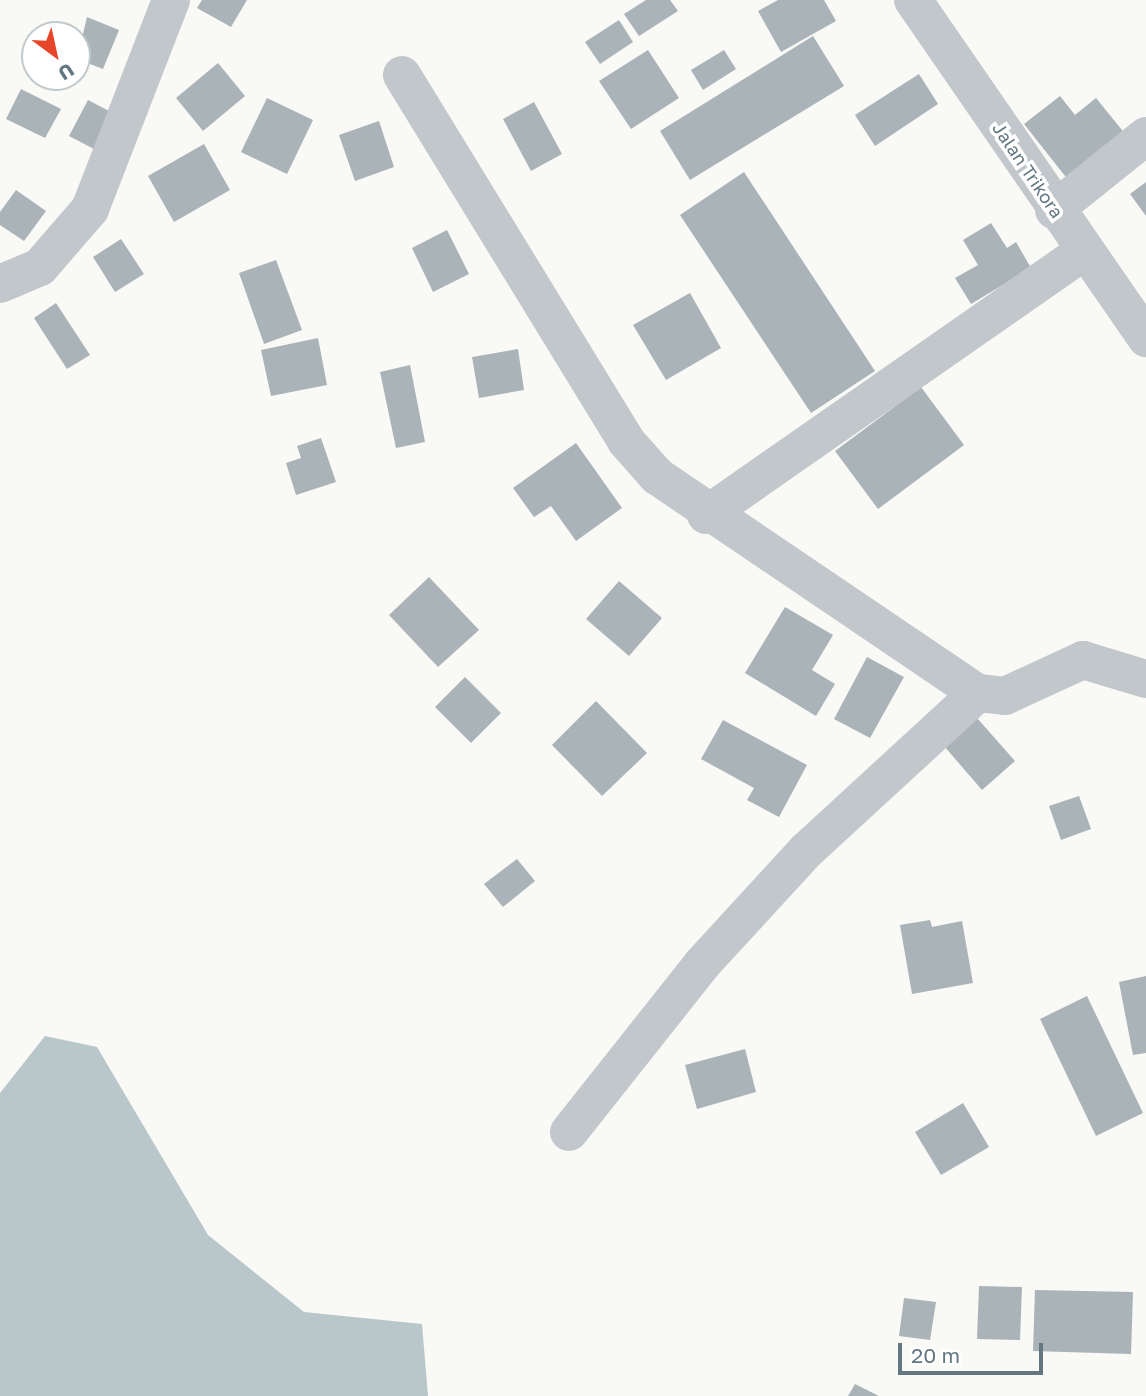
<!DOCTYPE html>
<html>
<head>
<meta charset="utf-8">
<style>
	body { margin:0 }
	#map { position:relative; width:1146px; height:1396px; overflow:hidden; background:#f9f9f6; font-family:"Golos Text",sans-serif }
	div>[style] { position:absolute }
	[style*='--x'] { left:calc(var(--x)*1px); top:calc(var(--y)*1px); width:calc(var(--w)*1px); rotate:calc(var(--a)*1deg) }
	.water>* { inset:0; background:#b9c7ca }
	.building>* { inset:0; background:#a9b3b8 }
	.minor>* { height:38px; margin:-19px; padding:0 19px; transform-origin:19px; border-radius:19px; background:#c2c7cb }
	.tertiary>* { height:38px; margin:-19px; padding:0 19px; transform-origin:19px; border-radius:19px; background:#c2c7cb }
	span { translate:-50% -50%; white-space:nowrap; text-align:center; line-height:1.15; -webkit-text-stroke:7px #fff; paint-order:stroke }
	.street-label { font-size:18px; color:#637782 }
	.north { position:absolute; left:21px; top:21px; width:70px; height:70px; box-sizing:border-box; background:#fff; border:2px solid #c1c9cd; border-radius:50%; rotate:147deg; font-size:19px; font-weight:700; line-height:28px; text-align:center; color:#637782 }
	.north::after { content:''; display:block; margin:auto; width:24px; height:32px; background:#e64529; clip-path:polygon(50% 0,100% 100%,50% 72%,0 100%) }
	.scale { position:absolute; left:898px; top:1343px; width:145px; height:32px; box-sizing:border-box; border:4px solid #637782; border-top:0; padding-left:9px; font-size:21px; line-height:24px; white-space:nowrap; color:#637782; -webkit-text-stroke:5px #fff; paint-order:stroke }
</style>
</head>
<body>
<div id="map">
	<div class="water">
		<i style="clip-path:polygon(45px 1036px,97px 1047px,208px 1235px,304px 1312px,422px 1324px,428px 1396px,0 1396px,0 1093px)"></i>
	</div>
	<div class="building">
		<i style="clip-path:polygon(202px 0,247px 0,231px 27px,197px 8px)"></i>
		<i style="clip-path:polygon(646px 0,670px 0,678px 11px,639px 36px,624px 14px)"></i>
		<i style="clip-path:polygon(778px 0,824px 0,836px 21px,781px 52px,758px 11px)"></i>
		<i style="clip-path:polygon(87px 17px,119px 30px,103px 69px,77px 59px)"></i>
		<i style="clip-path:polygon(619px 20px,633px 42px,600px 64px,585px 42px)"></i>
		<i style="clip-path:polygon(813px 36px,844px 86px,690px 180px,660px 131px)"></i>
		<i style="clip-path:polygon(648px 50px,679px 98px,631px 129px,599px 81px)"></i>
		<i style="clip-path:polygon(724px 50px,736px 69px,703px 90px,691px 70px)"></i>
		<i style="clip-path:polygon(218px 63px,245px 96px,203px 131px,176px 98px)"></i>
		<i style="clip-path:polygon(919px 74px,938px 104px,875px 146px,855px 115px)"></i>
		<i style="clip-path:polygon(21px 89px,61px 109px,45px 138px,6px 119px)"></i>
		<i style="clip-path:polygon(1060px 96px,1075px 115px,1096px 98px,1126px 135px,1069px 181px,1024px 124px)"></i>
		<i style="clip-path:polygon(267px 98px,313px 120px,287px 174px,241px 152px)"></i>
		<i style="clip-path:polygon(88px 100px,113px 113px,94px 149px,69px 136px)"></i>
		<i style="clip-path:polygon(534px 102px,562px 154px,531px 171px,503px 119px)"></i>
		<i style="clip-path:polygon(379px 121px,394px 167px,355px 181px,339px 135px)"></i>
		<i style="clip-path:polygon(204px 144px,230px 190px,174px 222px,148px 176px)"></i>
		<i style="clip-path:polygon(744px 172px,875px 371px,811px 413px,680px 215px)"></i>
		<i style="clip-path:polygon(1146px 182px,1146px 216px,1130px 194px)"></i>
		<i style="clip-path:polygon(16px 190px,46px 211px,24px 241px,0 225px,0 212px)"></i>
		<i style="clip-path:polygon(991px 223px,1007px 248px,1016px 242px,1031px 268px,971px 304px,955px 278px,978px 265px,963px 240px)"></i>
		<i style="clip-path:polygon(447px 230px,469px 274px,433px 292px,412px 248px)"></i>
		<i style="clip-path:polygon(121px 239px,144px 274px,115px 292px,93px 257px)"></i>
		<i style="clip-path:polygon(276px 260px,302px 330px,264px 344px,239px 273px)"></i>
		<i style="clip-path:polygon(690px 293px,721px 348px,666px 380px,633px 325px)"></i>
		<i style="clip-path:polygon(56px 303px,90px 355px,67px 369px,34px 318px)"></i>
		<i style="clip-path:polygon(318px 338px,327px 385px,271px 396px,261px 350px)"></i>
		<i style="clip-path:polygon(518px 349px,524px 390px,479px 398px,472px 357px)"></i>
		<i style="clip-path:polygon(410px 365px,425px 442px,396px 448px,380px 372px)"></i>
		<i style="clip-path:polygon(921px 387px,964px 445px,878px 509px,835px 451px)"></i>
		<i style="clip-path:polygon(321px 438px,336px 482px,296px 495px,286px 463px,301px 458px,297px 446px)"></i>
		<i style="clip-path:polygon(576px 443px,622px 508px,576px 541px,551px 506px,534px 517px,513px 488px)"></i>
		<i style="clip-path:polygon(429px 577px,479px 630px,438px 667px,389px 615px)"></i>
		<i style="clip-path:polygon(619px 581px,662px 618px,629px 656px,586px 619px)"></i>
		<i style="clip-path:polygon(785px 607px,833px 635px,812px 670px,835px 684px,816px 716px,745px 673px)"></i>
		<i style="clip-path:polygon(867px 657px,904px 677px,870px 738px,834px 719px)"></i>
		<i style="clip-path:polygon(465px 677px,501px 713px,471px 743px,435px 707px)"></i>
		<i style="clip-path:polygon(596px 701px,647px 753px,602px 796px,552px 745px)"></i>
		<i style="clip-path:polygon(977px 718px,1015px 761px,982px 790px,944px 746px)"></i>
		<i style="clip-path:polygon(723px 720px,807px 765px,779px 817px,747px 800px,754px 788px,701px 759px)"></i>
		<i style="clip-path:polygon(1079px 796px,1091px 829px,1061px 840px,1049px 806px)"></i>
		<i style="clip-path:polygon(517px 859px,535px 881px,503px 907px,484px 884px)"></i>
		<i style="clip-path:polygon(930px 920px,932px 927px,962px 921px,973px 983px,912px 994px,900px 925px)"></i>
		<i style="clip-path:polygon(1146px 976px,1146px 1053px,1133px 1055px,1119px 982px)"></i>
		<i style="clip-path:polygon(1087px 996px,1143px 1113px,1096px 1136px,1040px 1019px)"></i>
		<i style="clip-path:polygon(745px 1049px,756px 1092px,697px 1109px,685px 1065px)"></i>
		<i style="clip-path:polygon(963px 1103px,989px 1147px,941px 1175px,915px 1132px)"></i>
		<i style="clip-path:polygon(979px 1286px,1022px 1287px,1020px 1340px,977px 1339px)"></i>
		<i style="clip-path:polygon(1035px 1290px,1133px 1292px,1131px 1354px,1033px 1351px)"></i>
		<i style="clip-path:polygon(904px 1298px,936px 1302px,930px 1340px,899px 1336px)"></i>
		<i style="clip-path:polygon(855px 1384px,879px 1396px,848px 1396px)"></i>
	</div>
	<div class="minor">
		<i style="--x:402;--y:75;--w:429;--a:58.5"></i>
		<i style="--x:626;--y:441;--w:47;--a:48.5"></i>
		<i style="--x:657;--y:476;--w:387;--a:34.1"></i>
		<i style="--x:978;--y:693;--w:27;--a:6"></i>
		<i style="--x:1005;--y:696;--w:86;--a:-24.8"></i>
		<i style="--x:1083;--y:660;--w:66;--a:16.8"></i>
		<i style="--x:1054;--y:210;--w:118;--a:-38.8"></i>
		<i style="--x:0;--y:284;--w:43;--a:-23"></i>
		<i style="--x:40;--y:267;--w:77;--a:-49.2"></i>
		<i style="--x:90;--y:209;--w:224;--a:-68.8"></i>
		<i style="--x:706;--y:515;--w:460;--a:-34.9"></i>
		<i style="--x:569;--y:1132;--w:214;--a:-51.6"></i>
		<i style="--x:702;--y:964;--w:155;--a:-47.4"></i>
		<i style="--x:807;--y:850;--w:232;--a:-42.6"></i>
	</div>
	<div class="tertiary">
		<i style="--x:913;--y:0;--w:411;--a:55.4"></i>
	</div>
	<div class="street-label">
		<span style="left:1028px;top:170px;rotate:56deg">Jalan Trikora</span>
	</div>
	<div class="north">U</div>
	<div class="scale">20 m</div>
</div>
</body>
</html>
